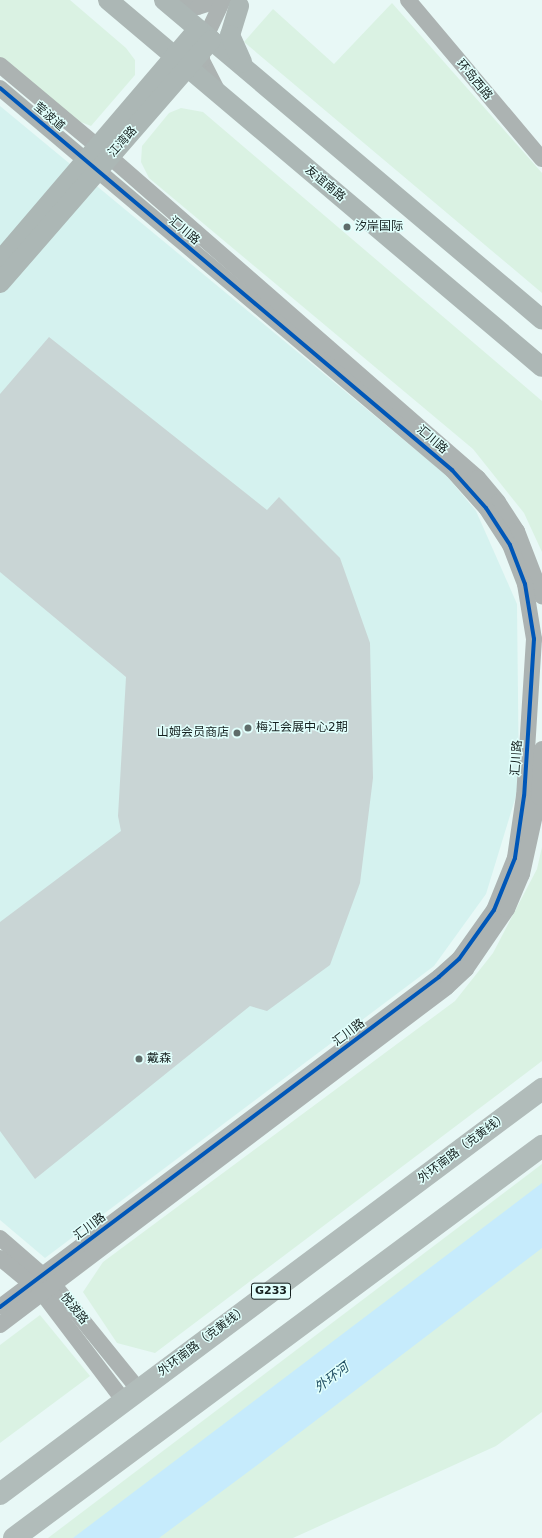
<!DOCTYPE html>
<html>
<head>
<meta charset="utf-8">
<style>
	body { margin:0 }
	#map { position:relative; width:542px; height:1538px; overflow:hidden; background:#e8f8f6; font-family:"DejaVu Sans","Noto Sans SC",sans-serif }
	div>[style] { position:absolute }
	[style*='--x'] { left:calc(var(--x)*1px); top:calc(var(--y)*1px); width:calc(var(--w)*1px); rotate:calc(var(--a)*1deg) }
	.built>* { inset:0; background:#d5f2ef }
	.green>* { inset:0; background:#daf2e3 }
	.water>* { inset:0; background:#c6ebfc }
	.building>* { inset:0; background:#c9d5d5 }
	.minor>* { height:16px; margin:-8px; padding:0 8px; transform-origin:8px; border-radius:8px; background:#acb3b2 }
	.major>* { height:20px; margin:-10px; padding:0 10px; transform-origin:10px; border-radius:10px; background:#acb7b5 }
	.highway>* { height:22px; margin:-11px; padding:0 11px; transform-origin:11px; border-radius:11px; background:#b1bcba }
	.cycleway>* { height:4px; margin:-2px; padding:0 2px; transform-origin:2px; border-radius:2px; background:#0057b8 }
	.dots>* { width:11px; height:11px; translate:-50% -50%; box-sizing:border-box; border:2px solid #e1fffc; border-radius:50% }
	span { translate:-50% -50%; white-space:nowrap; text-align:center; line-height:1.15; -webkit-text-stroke:3px #e1fffc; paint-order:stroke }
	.shield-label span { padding:1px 3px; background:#e1fffc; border:1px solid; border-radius:3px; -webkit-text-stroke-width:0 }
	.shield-label { font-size:11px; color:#15201f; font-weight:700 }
	.street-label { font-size:12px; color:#15201f }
	.poi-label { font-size:12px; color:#15201f }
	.left { translate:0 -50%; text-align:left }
	.right { translate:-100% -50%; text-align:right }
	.water-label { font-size:13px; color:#1d4c61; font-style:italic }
</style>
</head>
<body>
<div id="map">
	<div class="built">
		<i style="clip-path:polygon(0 106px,445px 474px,476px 511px,517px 604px,519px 786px,486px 894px,434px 966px,45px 1258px,0 1220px)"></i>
	</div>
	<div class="green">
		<i style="clip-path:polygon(0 0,70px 0,126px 48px,135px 60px,135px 75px,91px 126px,73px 119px,0 57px)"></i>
		<i style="clip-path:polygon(392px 3px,542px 173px,542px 293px,244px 42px,273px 9px,334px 64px)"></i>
		<i style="clip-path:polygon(181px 108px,203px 112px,542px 401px,542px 552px,524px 513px,473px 449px,149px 178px,141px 162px,142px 146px,169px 113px)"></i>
		<i style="clip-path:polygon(542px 847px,542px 1061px,155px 1353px,117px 1343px,83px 1292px,103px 1262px,455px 1001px,493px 953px,537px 869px)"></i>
		<i style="clip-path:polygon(542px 1164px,542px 1412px,496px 1446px,293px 1538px,48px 1538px)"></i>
		<i style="clip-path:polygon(40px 1315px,90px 1376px,0 1443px,0 1345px)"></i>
	</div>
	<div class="water">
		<i style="clip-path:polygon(542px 1183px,542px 1248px,256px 1466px,159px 1538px,73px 1538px)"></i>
	</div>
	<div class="building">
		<i style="clip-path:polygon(49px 337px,267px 510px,279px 497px,340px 558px,370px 643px,373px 778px,360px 883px,330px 965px,267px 1011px,250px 1006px,35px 1179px,0 1131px,0 922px,121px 831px,118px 816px,126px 677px,0 572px,0 394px)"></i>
	</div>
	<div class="minor">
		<i style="--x:408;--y:0;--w:208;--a:49.9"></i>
		<i style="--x:168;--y:2;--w:30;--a:9"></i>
		<i style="--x:198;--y:7;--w:23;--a:-18"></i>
		<i style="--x:0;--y:65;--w:143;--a:39.9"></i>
		<i style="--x:110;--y:157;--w:488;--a:41.1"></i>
		<i style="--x:478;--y:478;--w:31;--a:50"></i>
		<i style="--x:498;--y:502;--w:35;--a:57"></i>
		<i style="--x:517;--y:531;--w:70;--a:69"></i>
		<i style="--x:0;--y:88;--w:592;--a:40.2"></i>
		<i style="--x:452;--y:470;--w:51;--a:48.2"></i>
		<i style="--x:486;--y:508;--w:44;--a:57"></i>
		<i style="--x:510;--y:545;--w:42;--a:69"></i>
		<i style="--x:525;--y:584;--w:56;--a:80.7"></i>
		<i style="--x:534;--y:639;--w:157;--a:93.6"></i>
		<i style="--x:524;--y:796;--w:63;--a:98.3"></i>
		<i style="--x:515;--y:858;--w:56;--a:112"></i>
		<i style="--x:494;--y:910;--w:60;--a:125.5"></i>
		<i style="--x:459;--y:959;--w:27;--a:138"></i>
		<i style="--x:439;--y:977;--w:549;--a:143.07"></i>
		<i style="--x:216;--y:88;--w:31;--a:-117"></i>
		<i style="--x:202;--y:60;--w:15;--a:-90"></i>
		<i style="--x:202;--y:45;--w:50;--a:-65"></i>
		<i style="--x:0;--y:1238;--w:72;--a:41"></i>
		<i style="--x:54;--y:1285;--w:135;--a:51"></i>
		<i style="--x:0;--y:1258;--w:55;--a:39.8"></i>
		<i style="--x:42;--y:1293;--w:136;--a:52.8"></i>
		<i style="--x:0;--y:1325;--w:560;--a:-37.09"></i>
		<i style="--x:447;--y:987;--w:26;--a:-43"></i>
		<i style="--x:466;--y:969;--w:73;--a:-55.7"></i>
		<i style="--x:507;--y:909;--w:38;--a:-67"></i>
		<i style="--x:522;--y:874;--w:79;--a:-77.6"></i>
		<i style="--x:539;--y:797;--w:48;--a:-86.4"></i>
	</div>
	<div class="major">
		<i style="--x:108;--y:0;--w:568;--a:40.22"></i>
		<i style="--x:164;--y:0;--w:495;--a:40.2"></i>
		<i style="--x:239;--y:6;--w:30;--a:107"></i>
		<i style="--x:230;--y:35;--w:30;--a:66"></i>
		<i style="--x:0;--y:261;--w:305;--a:-49.5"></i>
		<i style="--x:0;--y:283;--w:322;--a:-49"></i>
	</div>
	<div class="highway">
		<i style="--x:0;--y:1494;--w:677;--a:-36.77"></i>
		<i style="--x:14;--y:1538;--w:658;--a:-36.59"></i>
	</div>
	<div class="cycleway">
		<i style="--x:0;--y:88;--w:592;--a:40.2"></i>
		<i style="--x:452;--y:470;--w:51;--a:48.2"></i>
		<i style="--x:486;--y:508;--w:44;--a:57"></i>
		<i style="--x:510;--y:545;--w:42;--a:69"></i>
		<i style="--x:525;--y:584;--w:56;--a:80.7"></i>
		<i style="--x:534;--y:639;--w:157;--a:93.6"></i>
		<i style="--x:524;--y:796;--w:63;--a:98.3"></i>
		<i style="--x:515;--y:858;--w:56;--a:112"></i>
		<i style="--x:494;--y:910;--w:60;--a:125.5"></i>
		<i style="--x:459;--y:959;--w:27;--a:138"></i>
		<i style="--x:439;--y:977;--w:549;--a:143.07"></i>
	</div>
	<div class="dots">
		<i style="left:347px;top:227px;background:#5f6c6a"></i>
		<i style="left:248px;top:728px;background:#5f6c6a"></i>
		<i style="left:237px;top:733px;background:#5f6c6a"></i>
		<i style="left:139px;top:1059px;background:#5f6c6a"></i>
	</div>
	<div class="shield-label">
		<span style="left:271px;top:1291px">G233</span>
	</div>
	<div class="street-label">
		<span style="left:474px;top:80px;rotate:50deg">环岛西路</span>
		<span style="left:49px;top:117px;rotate:40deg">莹波道</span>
		<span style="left:123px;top:142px;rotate:-48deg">江湾路</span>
		<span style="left:325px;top:184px;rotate:40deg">友谊南路</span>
		<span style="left:184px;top:231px;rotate:40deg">汇川路</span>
		<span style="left:432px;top:440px;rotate:40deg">汇川路</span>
		<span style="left:517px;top:758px;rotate:-86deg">汇川路</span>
		<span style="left:349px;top:1033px;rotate:-37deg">汇川路</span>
		<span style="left:463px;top:1148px;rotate:-37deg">外环南路（克黄线）</span>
		<span style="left:90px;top:1227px;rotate:-37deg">汇川路</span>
		<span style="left:74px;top:1309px;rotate:51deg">悦波路</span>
		<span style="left:203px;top:1341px;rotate:-37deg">外环南路（克黄线）</span>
	</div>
	<div class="poi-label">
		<span class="left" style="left:355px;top:227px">汐岸国际</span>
		<span class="left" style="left:256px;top:728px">梅江会展中心2期</span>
		<span class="right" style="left:229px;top:733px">山姆会员商店</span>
		<span class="left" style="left:147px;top:1059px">戴森</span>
	</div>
	<div class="water-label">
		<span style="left:332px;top:1378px;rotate:-37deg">外环河</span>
	</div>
</div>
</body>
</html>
